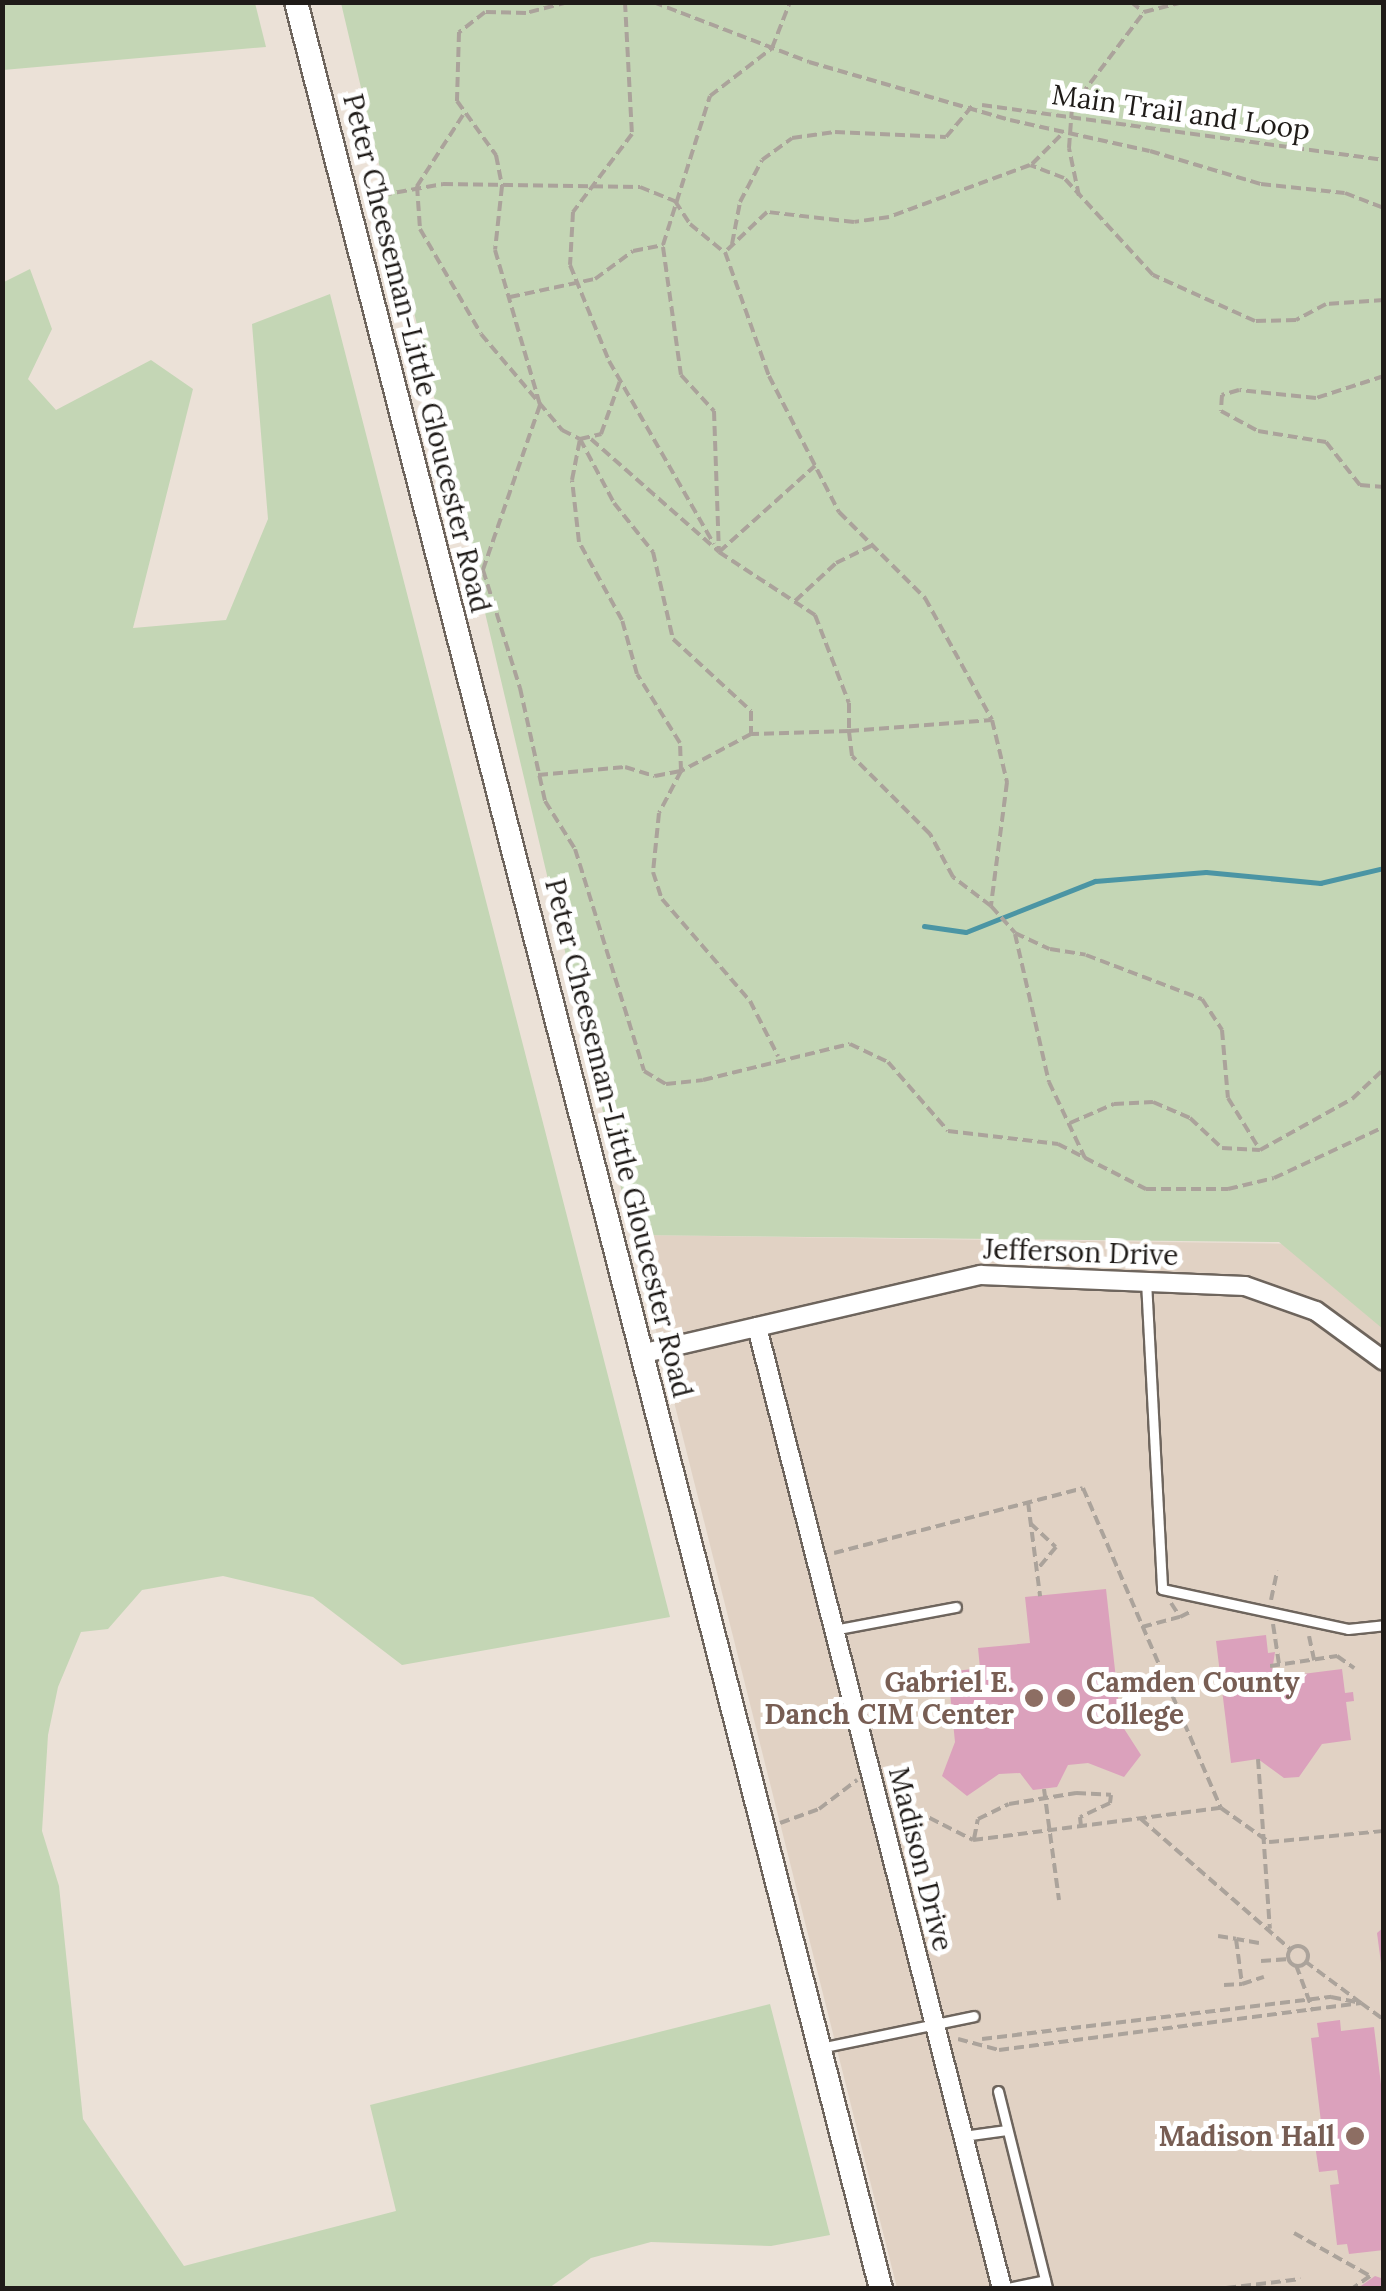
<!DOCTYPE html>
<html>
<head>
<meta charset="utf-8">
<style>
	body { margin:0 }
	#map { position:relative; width:1386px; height:2291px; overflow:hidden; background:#ebe1d7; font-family:Lora,serif }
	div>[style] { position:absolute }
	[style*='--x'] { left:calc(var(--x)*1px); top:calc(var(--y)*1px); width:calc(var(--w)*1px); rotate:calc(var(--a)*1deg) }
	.built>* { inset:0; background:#e1d2c4 }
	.green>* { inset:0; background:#c4d6b5 }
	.stream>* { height:5px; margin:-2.5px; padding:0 2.5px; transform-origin:2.5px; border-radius:2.5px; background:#4b95a4 }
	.building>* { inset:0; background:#dba1bc }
	.path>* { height:4px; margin-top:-2px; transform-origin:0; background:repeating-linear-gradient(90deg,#aba39b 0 10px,transparent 0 15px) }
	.path>.ring { margin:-2px; padding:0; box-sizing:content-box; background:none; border:4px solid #aba39b; border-radius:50% }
	.roads { filter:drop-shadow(2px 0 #6e655d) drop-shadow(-2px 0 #6e655d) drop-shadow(0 2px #6e655d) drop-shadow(0 -2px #6e655d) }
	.service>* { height:9px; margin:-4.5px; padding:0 4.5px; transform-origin:4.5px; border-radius:4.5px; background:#fff }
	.minor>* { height:18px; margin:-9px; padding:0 9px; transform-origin:9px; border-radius:9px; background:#fff }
	.tertiary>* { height:22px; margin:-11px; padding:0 11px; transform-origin:11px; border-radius:11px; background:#fff }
	.dots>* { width:28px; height:28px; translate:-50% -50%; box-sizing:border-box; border:5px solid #fff; border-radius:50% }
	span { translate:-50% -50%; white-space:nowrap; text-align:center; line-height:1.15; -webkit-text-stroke:10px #fff; paint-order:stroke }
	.street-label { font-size:28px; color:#1f1b18 }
	.education-label { font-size:28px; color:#785e54; font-weight:700 }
	.right { translate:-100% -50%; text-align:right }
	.left { translate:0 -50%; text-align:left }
	.frame { position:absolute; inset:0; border:5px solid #1f1b18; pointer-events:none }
</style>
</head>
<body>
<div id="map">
	<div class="built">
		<i style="clip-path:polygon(632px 1235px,1383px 1245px,1383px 2288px,897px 2288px)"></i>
	</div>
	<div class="green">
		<i style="clip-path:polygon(3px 2px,255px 3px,266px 47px,3px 70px)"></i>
		<i style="clip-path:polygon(341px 3px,1383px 3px,1383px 1329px,1279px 1242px,632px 1235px)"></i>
		<i style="clip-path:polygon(30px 269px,52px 329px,28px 379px,56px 410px,151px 360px,193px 389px,133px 628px,226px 620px,268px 519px,252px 324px,330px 294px,670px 1617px,402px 1665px,313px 1597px,223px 1576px,142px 1590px,108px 1629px,81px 1632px,58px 1687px,48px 1735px,42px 1831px,59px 1886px,83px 2119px,184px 2266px,396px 2211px,370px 2105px,770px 2004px,830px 2235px,771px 2246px,651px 2242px,591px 2258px,549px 2288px,3px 2288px,2px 283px)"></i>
	</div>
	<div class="stream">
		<i style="--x:924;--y:926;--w:42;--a:8.1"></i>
		<i style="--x:966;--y:932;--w:139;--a:-21.6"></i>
		<i style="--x:1095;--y:881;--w:111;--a:-4.6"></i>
		<i style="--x:1206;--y:872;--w:115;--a:5.5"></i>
		<i style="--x:1320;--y:883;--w:66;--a:-13.2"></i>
	</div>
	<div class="building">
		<i style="clip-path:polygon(1106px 1589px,1121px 1724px,1141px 1755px,1124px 1777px,1088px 1763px,1068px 1765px,1057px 1787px,1033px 1790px,1020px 1773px,999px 1774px,967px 1796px,942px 1776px,955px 1742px,948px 1672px,980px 1668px,978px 1648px,1030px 1643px,1025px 1597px)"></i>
		<i style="clip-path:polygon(1266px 1635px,1268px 1653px,1275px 1652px,1271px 1678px,1342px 1669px,1345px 1693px,1353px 1692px,1354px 1701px,1346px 1702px,1351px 1740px,1322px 1744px,1299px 1777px,1284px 1778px,1258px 1759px,1231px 1763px,1216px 1641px)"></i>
		<i style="clip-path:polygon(1384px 1927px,1384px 1963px,1381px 1963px,1377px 1933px)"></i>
		<i style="clip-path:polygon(1340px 2020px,1341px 2031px,1374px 2027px,1384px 2109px,1384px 2250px,1349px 2254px,1347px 2244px,1337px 2245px,1330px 2185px,1339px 2184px,1337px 2170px,1319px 2172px,1314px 2138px,1338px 2135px,1337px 2121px,1321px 2122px,1311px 2038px,1319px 2037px,1317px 2023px)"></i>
		<i style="clip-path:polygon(1375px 2276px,1384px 2279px,1384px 2288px,1358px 2288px)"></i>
	</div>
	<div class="path">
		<i style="--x:568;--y:2;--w:43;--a:165.3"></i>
		<i style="--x:526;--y:13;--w:41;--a:-178.6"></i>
		<i style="--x:485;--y:12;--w:33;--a:142"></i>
		<i style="--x:459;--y:32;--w:69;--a:91.7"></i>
		<i style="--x:457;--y:101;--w:67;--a:54.2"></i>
		<i style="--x:496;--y:155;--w:32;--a:79"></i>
		<i style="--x:502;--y:186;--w:64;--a:96.2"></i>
		<i style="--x:495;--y:250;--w:161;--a:73.8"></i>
		<i style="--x:540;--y:405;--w:175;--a:109.1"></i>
		<i style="--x:483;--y:570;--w:124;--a:72.6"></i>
		<i style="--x:520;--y:688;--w:116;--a:77.5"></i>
		<i style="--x:545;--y:801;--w:57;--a:58"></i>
		<i style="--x:575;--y:849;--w:232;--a:72.7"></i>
		<i style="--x:644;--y:1071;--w:26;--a:31"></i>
		<i style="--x:666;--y:1084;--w:37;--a:-6"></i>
		<i style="--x:703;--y:1080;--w:151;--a:-13.8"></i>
		<i style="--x:850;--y:1044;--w:42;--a:25.3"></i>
		<i style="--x:888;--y:1062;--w:91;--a:49"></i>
		<i style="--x:948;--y:1131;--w:111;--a:6.7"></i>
		<i style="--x:1058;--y:1144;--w:99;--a:27.1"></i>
		<i style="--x:1146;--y:1189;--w:82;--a:0"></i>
		<i style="--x:1228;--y:1189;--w:47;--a:-13.4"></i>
		<i style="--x:1274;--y:1178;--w:121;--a:-24.9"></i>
		<i style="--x:625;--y:2;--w:132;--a:87"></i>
		<i style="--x:632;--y:134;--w:98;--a:127.1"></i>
		<i style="--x:573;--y:212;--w:53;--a:93.2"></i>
		<i style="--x:570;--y:265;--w:104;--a:67.9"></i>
		<i style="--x:609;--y:361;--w:211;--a:60.2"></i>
		<i style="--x:653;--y:2;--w:167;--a:21"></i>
		<i style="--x:809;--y:62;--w:209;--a:16.1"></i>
		<i style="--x:1010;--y:120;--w:143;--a:12.5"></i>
		<i style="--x:1150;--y:151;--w:116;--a:16.6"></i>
		<i style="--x:1261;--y:184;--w:84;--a:6.1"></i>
		<i style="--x:1345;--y:193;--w:42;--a:21"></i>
		<i style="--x:1131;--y:2;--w:16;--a:38"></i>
		<i style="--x:1144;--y:12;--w:40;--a:-14.4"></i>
		<i style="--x:982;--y:105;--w:406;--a:7.8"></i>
		<i style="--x:463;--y:115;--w:85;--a:122.9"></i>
		<i style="--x:417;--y:186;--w:43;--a:86"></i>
		<i style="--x:420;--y:229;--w:121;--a:59.8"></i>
		<i style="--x:481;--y:334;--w:126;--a:49.8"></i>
		<i style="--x:562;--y:430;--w:20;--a:27"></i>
		<i style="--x:580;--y:439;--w:72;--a:62"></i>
		<i style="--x:614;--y:503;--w:63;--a:51.5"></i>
		<i style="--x:653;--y:552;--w:89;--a:77.1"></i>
		<i style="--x:673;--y:639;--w:106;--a:42.7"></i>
		<i style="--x:751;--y:711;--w:23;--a:90"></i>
		<i style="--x:1032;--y:164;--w:45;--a:-45"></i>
		<i style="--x:382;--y:195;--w:62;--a:-10.2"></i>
		<i style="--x:443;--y:184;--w:197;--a:0.9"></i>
		<i style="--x:640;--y:187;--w:38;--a:22"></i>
		<i style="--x:675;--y:201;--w:27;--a:57"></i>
		<i style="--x:690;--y:224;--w:44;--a:39.5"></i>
		<i style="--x:1079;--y:196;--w:49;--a:-101.8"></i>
		<i style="--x:1069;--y:148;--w:41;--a:-85.8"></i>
		<i style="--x:1072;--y:107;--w:119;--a:-52.8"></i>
		<i style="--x:732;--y:244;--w:43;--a:-79.2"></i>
		<i style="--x:740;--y:202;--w:47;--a:-62.4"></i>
		<i style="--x:762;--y:160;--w:37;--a:-36"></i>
		<i style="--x:792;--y:138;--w:43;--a:-7.9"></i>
		<i style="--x:835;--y:132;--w:111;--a:2.6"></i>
		<i style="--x:946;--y:137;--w:42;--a:-49.8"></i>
		<i style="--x:663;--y:247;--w:129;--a:82"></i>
		<i style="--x:681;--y:375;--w:49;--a:47.5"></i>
		<i style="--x:714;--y:411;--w:141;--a:88"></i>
		<i style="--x:510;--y:297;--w:87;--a:-12"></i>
		<i style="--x:595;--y:279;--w:47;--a:-36.4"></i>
		<i style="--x:633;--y:251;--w:31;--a:-11"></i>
		<i style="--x:663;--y:245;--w:156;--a:-72.5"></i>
		<i style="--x:710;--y:96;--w:78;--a:-37.7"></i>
		<i style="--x:772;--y:48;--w:49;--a:-68.6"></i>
		<i style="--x:1384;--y:300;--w:58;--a:176.1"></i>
		<i style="--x:1326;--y:304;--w:34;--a:152"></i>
		<i style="--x:1296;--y:320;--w:41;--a:178.6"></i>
		<i style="--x:1255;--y:321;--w:112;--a:-155.7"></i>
		<i style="--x:1153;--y:275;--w:132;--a:-132.5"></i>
		<i style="--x:1064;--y:178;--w:36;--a:-159"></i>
		<i style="--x:1030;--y:165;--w:150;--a:159.8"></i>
		<i style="--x:889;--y:217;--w:35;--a:172"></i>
		<i style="--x:854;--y:222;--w:88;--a:-173.4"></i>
		<i style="--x:767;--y:212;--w:58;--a:136.4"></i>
		<i style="--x:725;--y:252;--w:132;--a:70.5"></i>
		<i style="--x:769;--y:376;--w:153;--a:62.8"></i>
		<i style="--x:839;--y:512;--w:122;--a:45"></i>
		<i style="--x:925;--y:598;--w:139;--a:61.2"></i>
		<i style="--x:992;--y:720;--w:64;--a:76.4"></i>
		<i style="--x:1007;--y:782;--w:125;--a:97.4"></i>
		<i style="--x:991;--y:906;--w:36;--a:48"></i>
		<i style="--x:1015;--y:933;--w:38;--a:25"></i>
		<i style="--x:1050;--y:949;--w:36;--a:9"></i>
		<i style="--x:1086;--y:955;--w:124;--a:20.8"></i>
		<i style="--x:1202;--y:999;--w:37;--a:57"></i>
		<i style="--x:1222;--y:1030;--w:68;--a:85"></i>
		<i style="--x:1228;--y:1098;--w:61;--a:58.4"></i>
		<i style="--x:1260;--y:1150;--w:105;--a:-29"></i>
		<i style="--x:1352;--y:1099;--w:44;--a:-43.2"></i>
		<i style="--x:1384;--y:376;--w:71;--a:162.1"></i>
		<i style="--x:1316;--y:398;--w:77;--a:-174.1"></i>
		<i style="--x:1239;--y:390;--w:18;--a:164"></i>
		<i style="--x:1222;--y:395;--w:16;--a:94"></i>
		<i style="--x:1221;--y:411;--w:42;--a:28.4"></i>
		<i style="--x:1258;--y:431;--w:69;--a:9.2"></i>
		<i style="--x:1326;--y:442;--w:55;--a:51.7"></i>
		<i style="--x:1360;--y:485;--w:24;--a:5"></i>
		<i style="--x:591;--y:439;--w:171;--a:41.4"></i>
		<i style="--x:719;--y:552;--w:115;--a:33.3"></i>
		<i style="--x:815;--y:615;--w:94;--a:68.9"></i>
		<i style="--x:849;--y:703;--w:28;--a:90"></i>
		<i style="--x:849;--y:731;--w:98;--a:178.2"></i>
		<i style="--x:751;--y:734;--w:79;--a:152.1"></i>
		<i style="--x:681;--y:771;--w:47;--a:117.6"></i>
		<i style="--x:659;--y:813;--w:59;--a:95.8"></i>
		<i style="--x:653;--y:872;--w:28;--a:72"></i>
		<i style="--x:662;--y:899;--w:135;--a:49.2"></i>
		<i style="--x:750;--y:1001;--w:62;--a:63"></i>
		<i style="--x:719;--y:552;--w:129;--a:-41.9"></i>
		<i style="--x:795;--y:601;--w:56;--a:-42.8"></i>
		<i style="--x:836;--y:563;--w:39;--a:-26"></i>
		<i style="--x:538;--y:775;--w:87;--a:-5.3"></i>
		<i style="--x:625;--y:767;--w:31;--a:17"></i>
		<i style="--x:655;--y:776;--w:26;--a:-11"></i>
		<i style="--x:681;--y:771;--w:28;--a:-92"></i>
		<i style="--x:680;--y:743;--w:81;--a:-121.9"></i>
		<i style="--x:637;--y:674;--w:56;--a:-105.5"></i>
		<i style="--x:622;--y:620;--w:89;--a:-118.9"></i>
		<i style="--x:579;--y:542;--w:62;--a:-96.4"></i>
		<i style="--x:572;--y:480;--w:42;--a:-79"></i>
		<i style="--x:580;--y:439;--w:22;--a:-13"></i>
		<i style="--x:601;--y:434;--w:56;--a:-70.3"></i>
		<i style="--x:991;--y:906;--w:48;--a:-142.7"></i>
		<i style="--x:953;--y:877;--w:49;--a:-118.1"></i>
		<i style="--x:930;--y:834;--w:110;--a:-135"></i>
		<i style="--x:852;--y:756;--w:25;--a:-97"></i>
		<i style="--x:849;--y:731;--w:143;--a:-4.4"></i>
		<i style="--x:1015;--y:934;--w:152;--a:77.1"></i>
		<i style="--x:1049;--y:1082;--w:84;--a:64.7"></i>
		<i style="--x:1070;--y:1123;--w:48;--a:-23.4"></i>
		<i style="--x:1114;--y:1104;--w:39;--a:-3"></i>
		<i style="--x:1153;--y:1102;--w:40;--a:23.4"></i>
		<i style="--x:1190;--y:1118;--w:44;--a:43.2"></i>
		<i style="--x:1222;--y:1148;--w:38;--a:3"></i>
		<i style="--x:1028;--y:1502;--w:95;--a:82.7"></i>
		<i style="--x:1030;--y:1523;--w:35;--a:43"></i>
		<i style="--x:1056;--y:1547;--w:30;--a:130"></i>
		<i style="--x:834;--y:1553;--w:257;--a:-14.6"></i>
		<i style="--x:1083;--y:1488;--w:348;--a:66.7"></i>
		<i style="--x:1221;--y:1808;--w:59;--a:35.3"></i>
		<i style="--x:1269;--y:1842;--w:116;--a:-5.5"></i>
		<i style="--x:1271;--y:1600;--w:30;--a:-78"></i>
		<i style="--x:1171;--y:1603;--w:17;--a:57"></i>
		<i style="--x:1180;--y:1617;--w:13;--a:-27"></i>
		<i style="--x:1273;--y:1624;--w:40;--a:81.5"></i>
		<i style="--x:1142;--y:1627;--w:39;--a:-15"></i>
		<i style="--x:1309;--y:1636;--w:25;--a:78"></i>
		<i style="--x:1270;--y:1666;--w:68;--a:-8.5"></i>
		<i style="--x:1337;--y:1656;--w:21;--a:35"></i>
		<i style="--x:1258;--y:1759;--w:170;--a:86"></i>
		<i style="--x:891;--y:1779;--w:41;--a:52"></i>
		<i style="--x:916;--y:1811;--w:64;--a:27"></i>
		<i style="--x:973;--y:1840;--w:250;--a:-7.4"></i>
		<i style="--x:1044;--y:1789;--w:112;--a:82.3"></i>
		<i style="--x:1141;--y:1819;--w:199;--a:41.1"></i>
		<i style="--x:780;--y:1823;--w:41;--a:-19.7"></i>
		<i style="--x:819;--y:1809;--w:48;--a:-37.3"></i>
		<i style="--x:974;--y:1839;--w:20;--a:-79"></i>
		<i style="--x:978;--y:1819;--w:34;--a:-26"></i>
		<i style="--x:1009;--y:1804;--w:68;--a:-9.3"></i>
		<i style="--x:1076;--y:1793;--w:35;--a:3"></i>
		<i style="--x:1111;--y:1795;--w:8;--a:97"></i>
		<i style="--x:1110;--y:1803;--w:33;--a:155"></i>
		<i style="--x:1080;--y:1817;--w:9;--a:84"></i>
		<i style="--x:1218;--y:1936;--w:18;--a:9"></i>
		<i style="--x:1259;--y:1943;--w:23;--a:-170"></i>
		<i style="--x:1236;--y:1939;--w:45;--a:82.4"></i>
		<i style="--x:1242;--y:1984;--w:23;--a:-18"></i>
		<i class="ring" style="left:1288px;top:1946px;width:16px;height:16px"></i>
		<i style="--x:1261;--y:1961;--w:28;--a:-4"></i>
		<i style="--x:1296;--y:1965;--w:49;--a:69.7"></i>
		<i style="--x:1224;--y:1985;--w:18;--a:-3"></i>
		<i style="--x:958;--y:2039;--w:42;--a:15"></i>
		<i style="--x:999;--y:2050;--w:365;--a:-7.4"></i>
		<i style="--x:1361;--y:2003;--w:69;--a:-143.3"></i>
		<i style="--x:982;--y:2039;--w:352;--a:-6.9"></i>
		<i style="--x:1331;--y:1997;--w:31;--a:11"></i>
		<i style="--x:1361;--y:2003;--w:29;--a:36"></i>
		<i style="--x:1294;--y:2233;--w:87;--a:29.5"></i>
		<i style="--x:1370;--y:2276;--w:21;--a:145"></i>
		<i style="--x:1226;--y:2288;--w:75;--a:-6.9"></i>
	</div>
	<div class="roads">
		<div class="service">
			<i style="--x:1146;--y:1281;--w:308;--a:87"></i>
			<i style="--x:1162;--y:1589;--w:190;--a:12.1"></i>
			<i style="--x:1348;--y:1629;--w:36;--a:-6"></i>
			<i style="--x:833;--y:1630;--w:125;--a:-10.6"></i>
			<i style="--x:820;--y:2048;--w:157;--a:-11.7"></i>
			<i style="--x:998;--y:2091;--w:203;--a:76"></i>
			<i style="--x:963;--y:2136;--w:44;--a:-7.8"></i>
			<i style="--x:1008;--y:2288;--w:38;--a:-12"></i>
		</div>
		<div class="minor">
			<i style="--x:757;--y:1327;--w:992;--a:75.7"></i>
			<i style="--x:645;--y:1353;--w:345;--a:-13.1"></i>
			<i style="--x:981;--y:1275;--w:264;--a:2.4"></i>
			<i style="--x:1245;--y:1286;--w:75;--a:19.4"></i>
			<i style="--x:1316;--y:1311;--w:84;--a:36.3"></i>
		</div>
		<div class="tertiary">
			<i style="--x:296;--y:2;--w:2360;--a:75.65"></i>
		</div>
	</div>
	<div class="dots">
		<i style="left:1034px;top:1698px;background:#8d6e63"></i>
		<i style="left:1066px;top:1698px;background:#8d6e63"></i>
		<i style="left:1355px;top:2136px;background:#8d6e63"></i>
	</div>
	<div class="street-label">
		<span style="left:1181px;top:112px;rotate:8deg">Main Trail and Loop</span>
		<span style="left:417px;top:353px;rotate:76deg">Peter Cheeseman-Little Gloucester Road</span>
		<span style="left:619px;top:1138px;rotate:76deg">Peter Cheeseman-Little Gloucester Road</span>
		<span style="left:1081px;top:1252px;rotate:2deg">Jefferson Drive</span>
		<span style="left:921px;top:1859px;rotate:76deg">Madison Drive</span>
	</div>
	<div class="education-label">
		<span class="right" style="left:1014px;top:1698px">Gabriel E.<br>Danch CIM Center</span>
		<span class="left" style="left:1086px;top:1698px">Camden County<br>College</span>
		<span class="right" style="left:1335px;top:2136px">Madison Hall</span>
	</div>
	<div class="frame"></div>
</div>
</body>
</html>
